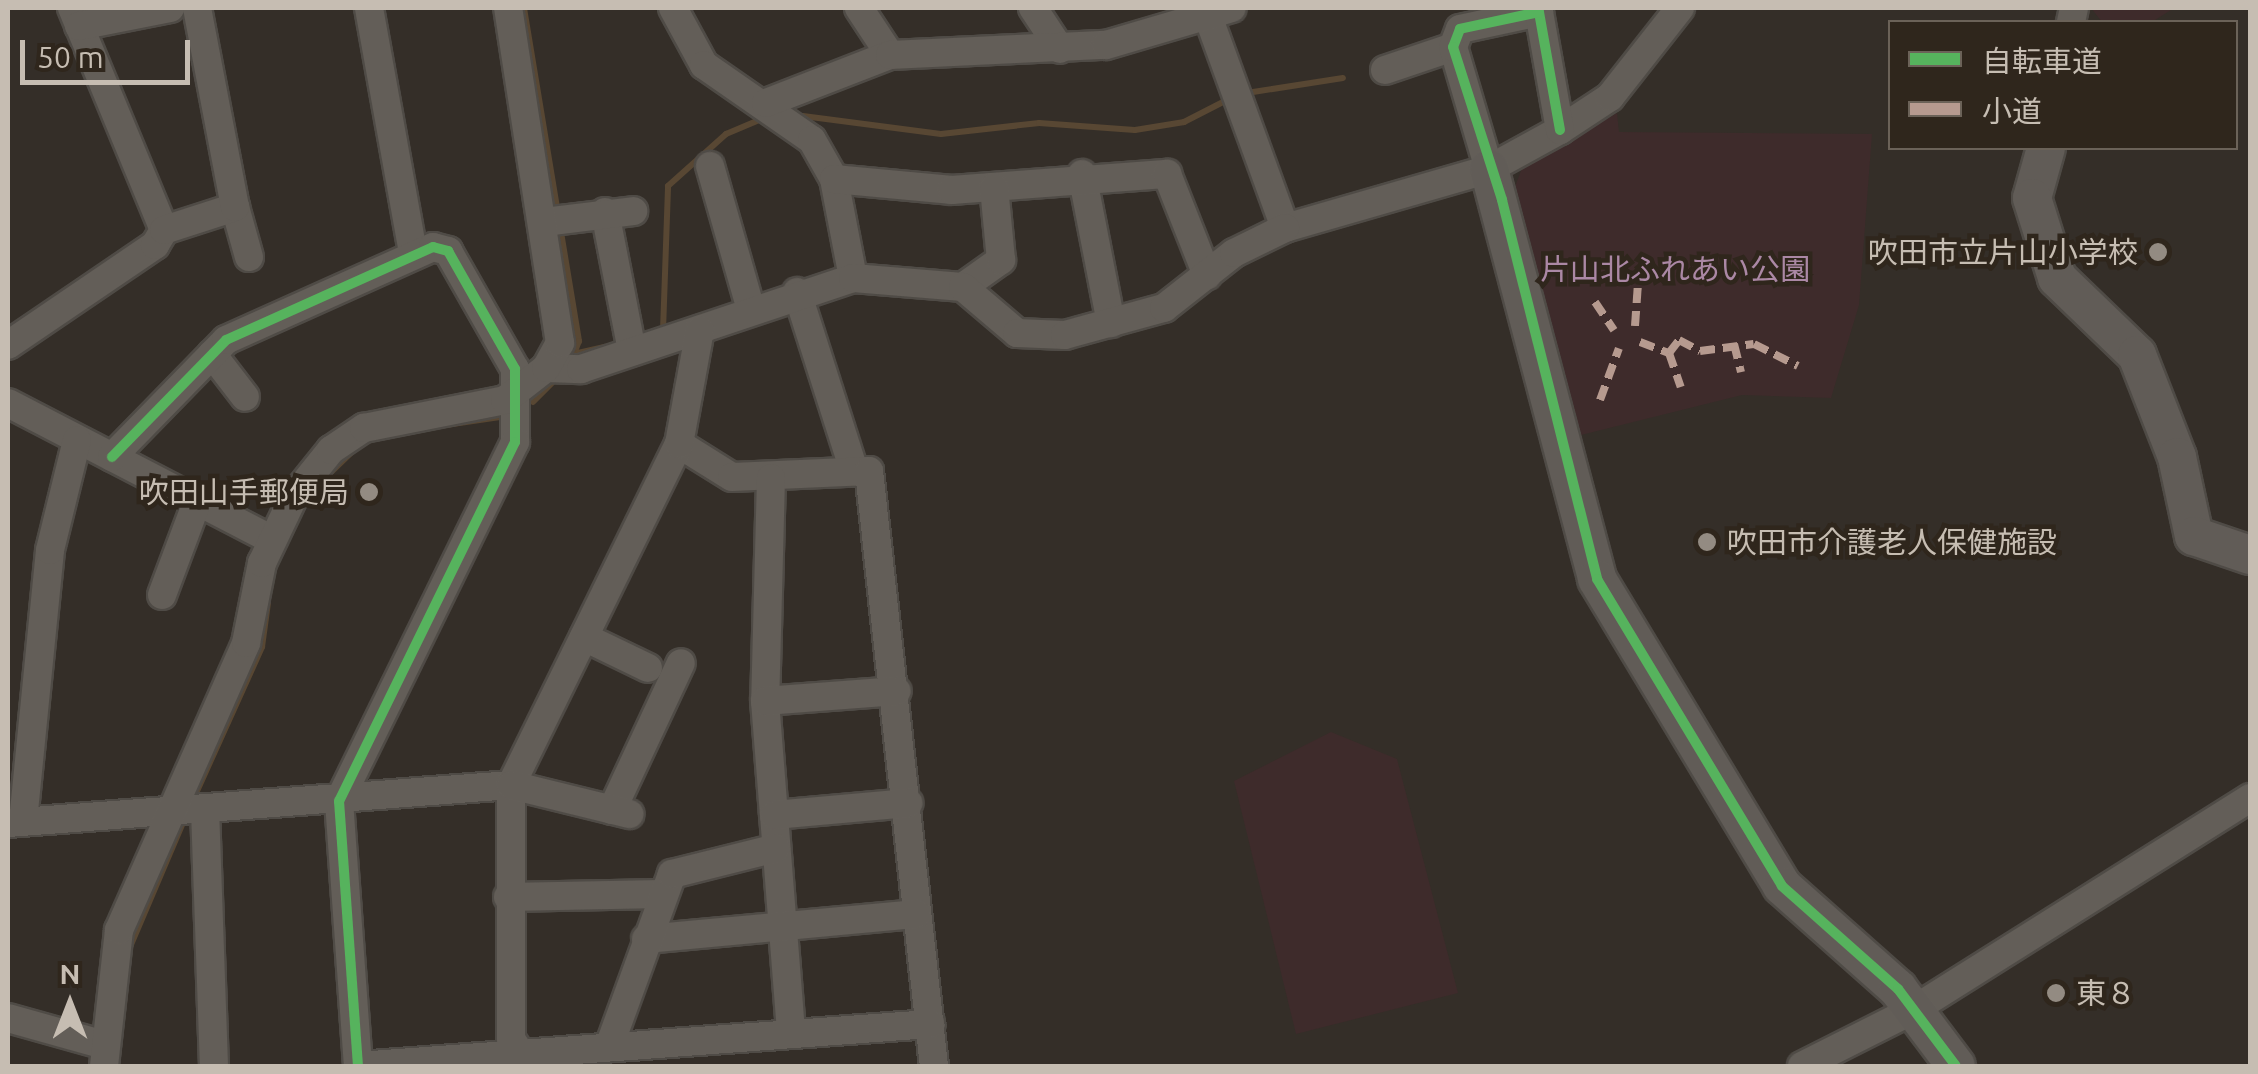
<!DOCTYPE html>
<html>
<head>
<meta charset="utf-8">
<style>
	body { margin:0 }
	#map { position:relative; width:2258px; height:1074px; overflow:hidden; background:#342e28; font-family:Ubuntu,"Noto Sans JP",sans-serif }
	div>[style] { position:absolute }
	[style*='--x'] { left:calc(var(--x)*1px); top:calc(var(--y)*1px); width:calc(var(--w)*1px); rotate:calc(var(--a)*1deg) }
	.green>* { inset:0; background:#3e2b2b }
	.stream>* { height:6px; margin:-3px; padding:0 3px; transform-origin:3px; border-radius:3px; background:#584733 }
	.roads { filter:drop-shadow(2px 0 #4f4b46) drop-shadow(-2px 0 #4f4b46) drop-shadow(0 2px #4f4b46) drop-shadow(0 -2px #4f4b46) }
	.street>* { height:28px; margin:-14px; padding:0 14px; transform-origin:14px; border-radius:14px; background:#635e58 }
	.secondary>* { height:38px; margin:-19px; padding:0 19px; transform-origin:19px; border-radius:19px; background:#615c57 }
	.quiet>* { height:8px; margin-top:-4px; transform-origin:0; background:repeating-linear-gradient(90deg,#b69a8f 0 15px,transparent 0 23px) }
	.cycleway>* { height:10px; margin:-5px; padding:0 5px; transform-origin:5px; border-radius:5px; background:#56b35d }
	.dots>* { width:28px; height:28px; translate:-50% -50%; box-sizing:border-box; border:5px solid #2f261c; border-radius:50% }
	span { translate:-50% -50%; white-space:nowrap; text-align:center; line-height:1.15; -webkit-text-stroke:9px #2f261c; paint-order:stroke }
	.poi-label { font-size:30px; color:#c6bdb2 }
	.right { translate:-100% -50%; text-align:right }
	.left { translate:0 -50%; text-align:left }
	.park-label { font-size:30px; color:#ab88a5 }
	.frame { position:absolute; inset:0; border:10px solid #c6bdb2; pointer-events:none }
	.legend { position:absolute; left:1888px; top:20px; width:350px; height:130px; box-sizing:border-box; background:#2f261c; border:2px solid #6b6258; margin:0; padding:12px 18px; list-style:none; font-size:30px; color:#c6bdb2 }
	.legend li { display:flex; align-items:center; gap:20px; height:50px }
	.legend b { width:50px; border:2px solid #6b6258 }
	.north { position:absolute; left:20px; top:954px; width:100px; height:100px; -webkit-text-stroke:8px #2f261c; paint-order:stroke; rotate:0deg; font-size:28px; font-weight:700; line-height:40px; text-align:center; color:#c6bdb2 }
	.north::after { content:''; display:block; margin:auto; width:35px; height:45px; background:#c6bdb2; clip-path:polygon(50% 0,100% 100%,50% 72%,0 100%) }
	.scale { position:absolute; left:20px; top:40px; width:170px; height:45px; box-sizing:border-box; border:5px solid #c6bdb2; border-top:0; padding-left:12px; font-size:30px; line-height:35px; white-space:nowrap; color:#c6bdb2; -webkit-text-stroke:8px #2f261c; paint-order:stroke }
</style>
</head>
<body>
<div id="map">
	<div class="green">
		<i style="clip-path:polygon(2091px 8px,2174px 8px,2152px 22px,2102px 22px)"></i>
		<i style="clip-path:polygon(1617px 113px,1619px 132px,1872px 134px,1859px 305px,1831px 398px,1742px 395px,1573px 437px,1513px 192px,1522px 168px)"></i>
		<i style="clip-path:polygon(1331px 732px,1397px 759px,1458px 993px,1296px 1034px,1234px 781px)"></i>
	</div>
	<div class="stream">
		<i style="--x:524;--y:8;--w:208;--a:80.6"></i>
		<i style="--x:1253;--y:92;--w:91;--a:-8.8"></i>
		<i style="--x:803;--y:116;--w:139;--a:7.4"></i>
		<i style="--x:941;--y:134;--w:99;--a:-6.4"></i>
		<i style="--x:1039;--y:123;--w:96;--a:4.2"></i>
		<i style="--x:1135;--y:130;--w:50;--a:-9.3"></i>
		<i style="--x:1184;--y:122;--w:46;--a:-27.1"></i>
		<i style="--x:560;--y:226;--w:117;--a:80.6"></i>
		<i style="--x:579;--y:341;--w:19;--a:111"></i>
		<i style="--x:663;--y:331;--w:145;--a:-88"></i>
		<i style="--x:668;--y:186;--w:78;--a:-41.9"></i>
		<i style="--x:726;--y:134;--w:41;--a:-22.8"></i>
		<i style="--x:578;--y:353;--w:28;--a:-13"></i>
		<i style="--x:533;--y:402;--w:35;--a:-45"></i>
		<i style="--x:446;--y:425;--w:63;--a:-8.3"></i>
		<i style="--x:327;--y:476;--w:37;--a:-44"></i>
		<i style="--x:193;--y:800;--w:168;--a:-65.7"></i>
		<i style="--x:262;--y:647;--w:44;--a:-82.2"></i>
		<i style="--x:130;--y:947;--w:142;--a:-66.9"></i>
	</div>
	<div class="roads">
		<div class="street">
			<i style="--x:72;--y:8;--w:240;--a:67.5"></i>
			<i style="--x:369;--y:8;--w:249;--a:79.8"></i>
			<i style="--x:673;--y:8;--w:65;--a:61.5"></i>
			<i style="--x:704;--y:65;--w:131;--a:34.8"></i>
			<i style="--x:812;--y:140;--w:45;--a:60.6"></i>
			<i style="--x:834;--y:179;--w:101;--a:79.1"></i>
			<i style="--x:859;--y:8;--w:56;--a:56.6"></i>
			<i style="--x:1033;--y:8;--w:49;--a:56.6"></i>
			<i style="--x:1205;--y:8;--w:234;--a:70"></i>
			<i style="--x:1285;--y:228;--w:212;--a:-16.1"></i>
			<i style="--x:1489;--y:169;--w:81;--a:-28.8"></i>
			<i style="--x:1560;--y:130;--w:60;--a:-33.4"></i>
			<i style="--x:1610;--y:97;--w:113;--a:-51.8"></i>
			<i style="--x:2071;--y:22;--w:14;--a:-78"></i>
			<i style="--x:79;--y:26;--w:93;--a:-11.2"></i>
			<i style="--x:1385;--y:70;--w:72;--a:-18.7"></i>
			<i style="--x:766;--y:103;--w:133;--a:-21.2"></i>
			<i style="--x:890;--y:55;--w:216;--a:-2.7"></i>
			<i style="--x:1106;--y:45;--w:131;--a:-16.4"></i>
			<i style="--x:710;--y:166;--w:150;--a:74.1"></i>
			<i style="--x:1489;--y:169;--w:127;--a:-106.4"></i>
			<i style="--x:1453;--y:47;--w:19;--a:-69"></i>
			<i style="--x:1460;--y:29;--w:81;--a:-12.1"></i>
			<i style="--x:1539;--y:12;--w:120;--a:79.9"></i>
			<i style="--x:1082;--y:174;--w:152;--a:79"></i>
			<i style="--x:834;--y:179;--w:119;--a:5.3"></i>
			<i style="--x:952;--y:190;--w:216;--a:-4.3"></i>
			<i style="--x:1167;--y:174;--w:109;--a:68.4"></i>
			<i style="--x:235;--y:207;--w:52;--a:74.4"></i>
			<i style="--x:605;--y:212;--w:142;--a:79"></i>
			<i style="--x:544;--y:222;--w:90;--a:-7"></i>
			<i style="--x:963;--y:287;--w:47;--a:-35.4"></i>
			<i style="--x:1001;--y:260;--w:73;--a:-95.5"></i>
			<i style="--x:797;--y:292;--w:188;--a:72.3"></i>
			<i style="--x:8;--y:345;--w:178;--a:-34.2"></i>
			<i style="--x:155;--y:245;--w:17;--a:-59"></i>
			<i style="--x:164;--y:230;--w:75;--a:-17.9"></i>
			<i style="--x:235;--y:207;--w:203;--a:-100.8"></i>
			<i style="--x:212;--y:354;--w:54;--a:52.5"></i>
			<i style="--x:546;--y:368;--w:35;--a:2"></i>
			<i style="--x:581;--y:369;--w:287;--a:-18.5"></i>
			<i style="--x:853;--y:278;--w:110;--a:4.7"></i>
			<i style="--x:963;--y:287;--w:71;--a:40.4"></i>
			<i style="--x:1017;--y:333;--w:48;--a:2.4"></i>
			<i style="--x:1065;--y:335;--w:103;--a:-15.3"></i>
			<i style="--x:1164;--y:308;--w:89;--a:-38.2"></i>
			<i style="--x:1234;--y:253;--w:57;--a:-26.1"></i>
			<i style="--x:8;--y:403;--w:295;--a:27.4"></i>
			<i style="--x:679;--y:444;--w:62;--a:31.9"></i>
			<i style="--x:732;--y:477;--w:137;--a:-2.5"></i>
			<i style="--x:869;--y:471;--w:599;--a:83.77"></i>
			<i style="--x:112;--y:457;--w:163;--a:-45.7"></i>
			<i style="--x:226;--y:340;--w:227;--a:-24.2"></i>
			<i style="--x:433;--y:247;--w:16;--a:15"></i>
			<i style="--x:448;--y:251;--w:136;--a:60.4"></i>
			<i style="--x:515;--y:369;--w:73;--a:90"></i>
			<i style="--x:515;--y:442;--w:400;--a:116.1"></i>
			<i style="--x:339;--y:801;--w:266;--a:85.9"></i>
			<i style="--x:771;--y:478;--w:223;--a:91.5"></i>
			<i style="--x:765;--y:701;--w:331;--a:85.5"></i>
			<i style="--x:162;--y:595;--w:99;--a:-69.4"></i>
			<i style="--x:584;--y:637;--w:71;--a:25.8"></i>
			<i style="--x:765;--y:701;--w:132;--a:-4.3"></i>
			<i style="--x:205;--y:809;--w:257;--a:88"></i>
			<i style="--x:612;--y:810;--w:162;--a:-64.9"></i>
			<i style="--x:774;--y:815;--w:135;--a:-5.1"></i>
			<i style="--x:23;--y:821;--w:272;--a:-84.3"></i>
			<i style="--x:50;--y:550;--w:113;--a:-76.2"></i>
			<i style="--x:8;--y:823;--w:504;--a:-4.32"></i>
			<i style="--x:511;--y:785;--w:380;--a:-63.8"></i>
			<i style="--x:679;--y:444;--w:116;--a:-79.6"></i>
			<i style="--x:508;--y:897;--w:153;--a:-1.1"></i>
			<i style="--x:646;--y:939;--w:272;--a:-5.3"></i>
			<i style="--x:8;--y:1018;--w:101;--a:15.6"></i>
			<i style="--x:609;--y:1047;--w:184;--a:-70"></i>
			<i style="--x:672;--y:874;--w:107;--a:-14"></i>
			<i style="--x:528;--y:1065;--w:31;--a:-123"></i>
			<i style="--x:511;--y:1039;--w:254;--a:-90"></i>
			<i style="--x:511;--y:785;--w:122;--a:13.8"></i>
			<i style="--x:104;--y:1066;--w:137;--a:-83.7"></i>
			<i style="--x:119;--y:930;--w:314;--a:-66.1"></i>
			<i style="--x:246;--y:643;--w:82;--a:-78.7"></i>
			<i style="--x:262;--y:563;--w:74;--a:-64.5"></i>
			<i style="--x:294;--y:496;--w:59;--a:-51.2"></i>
			<i style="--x:331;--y:450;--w:40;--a:-34"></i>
			<i style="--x:364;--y:428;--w:144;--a:-11.2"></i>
			<i style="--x:505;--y:400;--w:52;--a:-38"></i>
			<i style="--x:546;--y:368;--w:29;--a:-61"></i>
			<i style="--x:560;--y:343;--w:339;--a:-98.8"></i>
			<i style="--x:358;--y:1066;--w:574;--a:-4.2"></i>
			<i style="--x:1802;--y:1066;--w:127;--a:-26.8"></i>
			<i style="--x:1915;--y:1009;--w:396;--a:-32.2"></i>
		</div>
		<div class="secondary">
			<i style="--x:2046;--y:148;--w:52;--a:105.6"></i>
			<i style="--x:2032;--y:198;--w:84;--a:72.6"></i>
			<i style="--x:2057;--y:278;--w:111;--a:43.9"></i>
			<i style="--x:2137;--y:355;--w:110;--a:68.6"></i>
			<i style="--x:2177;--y:457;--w:81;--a:77.9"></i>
			<i style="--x:2194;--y:536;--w:59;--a:18.7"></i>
			<i style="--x:1489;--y:169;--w:424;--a:75.2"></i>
			<i style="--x:1597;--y:579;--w:358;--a:58.9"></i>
			<i style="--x:1782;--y:886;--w:155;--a:41.6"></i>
			<i style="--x:1898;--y:989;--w:96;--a:53"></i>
		</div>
	</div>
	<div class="quiet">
		<i style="--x:1595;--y:302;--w:34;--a:56"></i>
		<i style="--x:1635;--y:326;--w:43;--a:-86"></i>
		<i style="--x:1640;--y:342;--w:31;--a:21"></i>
		<i style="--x:1669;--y:353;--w:36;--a:71"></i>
		<i style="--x:1734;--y:344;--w:29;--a:76"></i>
		<i style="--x:1669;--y:353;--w:16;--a:-52"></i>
		<i style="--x:1679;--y:340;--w:24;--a:28"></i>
		<i style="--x:1700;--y:351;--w:54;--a:-7.4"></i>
		<i style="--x:1754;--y:344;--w:49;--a:26.6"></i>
		<i style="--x:1600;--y:400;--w:55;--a:-69.9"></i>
	</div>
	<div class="cycleway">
		<i style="--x:1560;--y:130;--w:120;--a:-100.1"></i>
		<i style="--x:1539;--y:12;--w:81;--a:167.9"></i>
		<i style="--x:1460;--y:29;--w:19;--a:111"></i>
		<i style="--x:1453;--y:47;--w:161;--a:72.2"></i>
		<i style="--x:1502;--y:200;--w:391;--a:75.9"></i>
		<i style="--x:1597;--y:579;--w:358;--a:58.9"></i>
		<i style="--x:1782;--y:886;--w:155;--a:41.6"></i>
		<i style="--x:1898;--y:989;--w:96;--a:53"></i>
		<i style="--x:112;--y:457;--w:163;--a:-45.7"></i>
		<i style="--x:226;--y:340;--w:227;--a:-24.2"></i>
		<i style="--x:433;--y:247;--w:16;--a:15"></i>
		<i style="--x:448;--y:251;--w:136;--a:60.4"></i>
		<i style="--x:515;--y:369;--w:73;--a:90"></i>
		<i style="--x:515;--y:442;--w:400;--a:116.1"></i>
		<i style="--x:339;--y:801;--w:266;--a:85.9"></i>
	</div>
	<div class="dots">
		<i style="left:2158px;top:252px;background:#938b82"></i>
		<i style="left:369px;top:492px;background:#938b82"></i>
		<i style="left:1707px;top:542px;background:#938b82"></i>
		<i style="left:2056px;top:993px;background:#938b82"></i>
	</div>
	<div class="poi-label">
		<span class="right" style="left:2138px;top:252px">吹田市立片山小学校</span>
		<span class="right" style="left:349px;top:492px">吹田山手郵便局</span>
		<span class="left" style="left:1727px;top:542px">吹田市介護老人保健施設</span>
		<span class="left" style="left:2076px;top:993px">東８</span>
	</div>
	<div class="park-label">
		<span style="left:1675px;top:269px">片山北ふれあい公園</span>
	</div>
	<div class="frame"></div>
	<ul class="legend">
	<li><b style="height:12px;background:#56b35d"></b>自転車道</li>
	<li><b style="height:12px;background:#b69a8f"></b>小道</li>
	</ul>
	<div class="north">N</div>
	<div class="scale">50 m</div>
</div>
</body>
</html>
